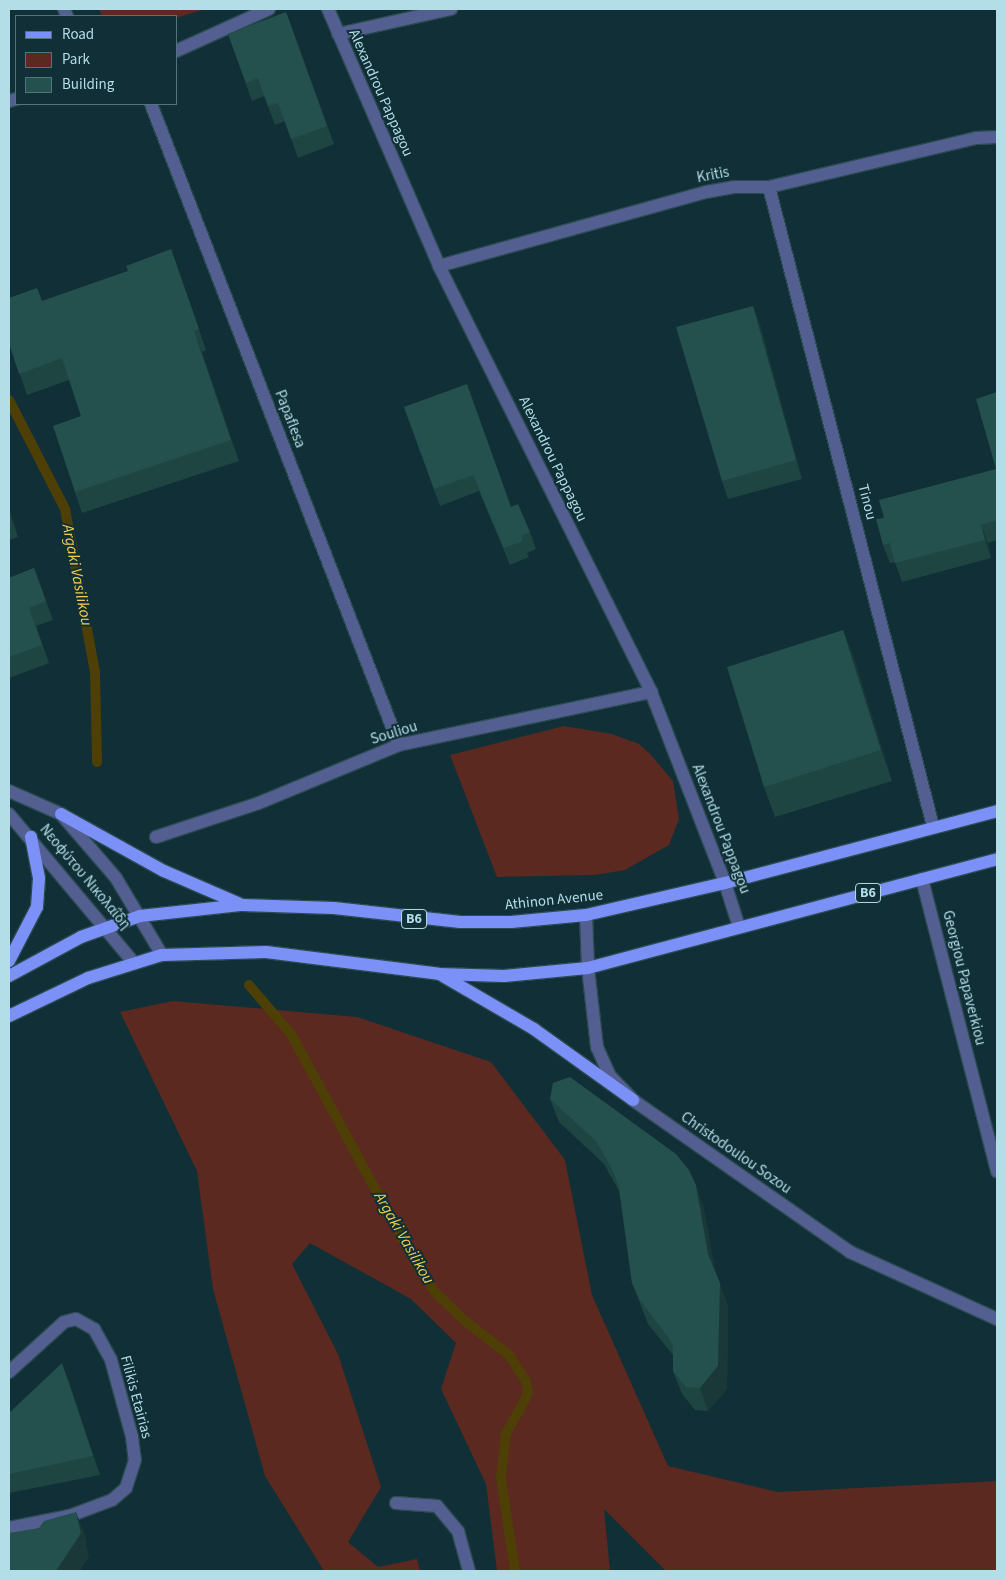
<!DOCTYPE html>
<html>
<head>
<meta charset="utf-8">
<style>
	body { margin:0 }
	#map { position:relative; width:1006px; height:1580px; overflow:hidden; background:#112f36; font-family:"Source Sans 3",sans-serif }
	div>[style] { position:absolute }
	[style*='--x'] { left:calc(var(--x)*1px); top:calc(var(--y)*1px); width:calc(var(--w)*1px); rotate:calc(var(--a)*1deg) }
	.green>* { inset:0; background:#5b291f }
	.stream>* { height:10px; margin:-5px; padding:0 5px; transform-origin:5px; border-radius:5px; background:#4d3f06 }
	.roads { filter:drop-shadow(1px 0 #2b4b52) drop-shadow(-1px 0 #2b4b52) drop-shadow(0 1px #2b4b52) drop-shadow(0 -1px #2b4b52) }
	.minor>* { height:12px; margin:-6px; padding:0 6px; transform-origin:6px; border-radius:6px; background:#545f91 }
	.major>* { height:12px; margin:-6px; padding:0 6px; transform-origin:6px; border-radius:6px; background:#7c91f8 }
	.wall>* { inset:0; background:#1f4543 }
	.shaded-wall>* { inset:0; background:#193837 }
	.building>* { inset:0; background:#24504e }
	span { translate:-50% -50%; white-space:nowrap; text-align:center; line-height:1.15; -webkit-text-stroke:4px #112f36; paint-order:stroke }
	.shield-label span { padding:1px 4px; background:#112f36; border:1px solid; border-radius:4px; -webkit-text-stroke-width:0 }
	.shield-label { font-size:14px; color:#b3dee8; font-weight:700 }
	.street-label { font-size:15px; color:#b3dee8 }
	.water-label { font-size:16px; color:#f3ce4c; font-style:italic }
	.frame { position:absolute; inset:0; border:10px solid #b3dee8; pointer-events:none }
	.legend { position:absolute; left:15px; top:15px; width:162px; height:90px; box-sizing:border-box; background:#112f36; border:1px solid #52757d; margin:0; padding:6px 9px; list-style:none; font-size:15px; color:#b3dee8 }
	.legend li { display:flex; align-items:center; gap:10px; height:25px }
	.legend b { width:25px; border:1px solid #52757d }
</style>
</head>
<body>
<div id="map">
	<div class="green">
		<i style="clip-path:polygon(99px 9px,205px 9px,176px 18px,102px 16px)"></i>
		<i style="clip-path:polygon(564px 726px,612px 734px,639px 744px,651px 755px,673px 781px,679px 819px,669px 845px,625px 870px,595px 875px,497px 877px,450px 755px)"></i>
		<i style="clip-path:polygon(173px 1001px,357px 1017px,491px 1062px,565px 1160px,592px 1295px,668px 1466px,778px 1492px,997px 1481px,997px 1571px,666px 1571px,604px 1509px,610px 1571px,497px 1571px,486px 1484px,441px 1389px,456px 1343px,411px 1299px,310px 1243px,292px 1264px,338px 1354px,381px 1487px,348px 1542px,378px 1567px,417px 1559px,420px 1571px,324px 1571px,265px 1476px,213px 1289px,197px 1171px,120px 1012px)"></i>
	</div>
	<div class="stream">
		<i style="--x:9;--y:400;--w:123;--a:62.8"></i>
		<i style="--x:65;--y:509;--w:166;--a:79.6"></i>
		<i style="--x:95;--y:672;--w:90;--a:88.7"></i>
		<i style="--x:249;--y:985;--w:65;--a:49.4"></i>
		<i style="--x:291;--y:1034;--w:262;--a:61.5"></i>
		<i style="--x:416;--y:1264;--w:34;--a:56"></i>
		<i style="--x:435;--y:1292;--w:40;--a:44"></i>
		<i style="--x:464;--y:1320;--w:57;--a:37.9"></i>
		<i style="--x:509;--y:1355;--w:31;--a:57"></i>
		<i style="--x:526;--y:1381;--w:11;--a:80"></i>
		<i style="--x:528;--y:1392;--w:11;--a:112"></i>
		<i style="--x:524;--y:1402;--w:36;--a:120"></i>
		<i style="--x:506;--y:1433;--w:45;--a:96.3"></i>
		<i style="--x:501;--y:1478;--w:94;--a:81.4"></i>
	</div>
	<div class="roads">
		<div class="minor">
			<i style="--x:64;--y:9;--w:8;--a:67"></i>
			<i style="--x:328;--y:9;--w:280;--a:66.6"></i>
			<i style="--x:439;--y:266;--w:476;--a:63.5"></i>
			<i style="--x:651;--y:692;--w:205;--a:68.8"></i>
			<i style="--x:725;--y:883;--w:46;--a:72.3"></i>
			<i style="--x:338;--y:34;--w:116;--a:-12.5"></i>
			<i style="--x:176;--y:51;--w:102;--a:-24.3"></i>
			<i style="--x:9;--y:101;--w:7;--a:-16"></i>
			<i style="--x:151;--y:104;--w:687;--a:68.85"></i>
			<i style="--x:769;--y:187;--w:660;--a:75.61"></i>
			<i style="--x:439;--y:266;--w:277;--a:-15.5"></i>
			<i style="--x:706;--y:192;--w:28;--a:-10"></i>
			<i style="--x:734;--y:187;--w:35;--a:0"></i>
			<i style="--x:769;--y:187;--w:213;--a:-13.3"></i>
			<i style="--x:976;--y:138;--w:21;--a:-3"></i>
			<i style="--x:9;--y:791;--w:57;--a:23.9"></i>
			<i style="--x:61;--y:814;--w:84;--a:49.3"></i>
			<i style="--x:116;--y:878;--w:90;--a:59.1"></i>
			<i style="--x:9;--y:814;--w:194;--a:50"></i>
			<i style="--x:156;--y:837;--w:108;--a:-18.3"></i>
			<i style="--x:259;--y:803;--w:152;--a:-22.5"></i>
			<i style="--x:399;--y:745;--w:258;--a:-11.9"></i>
			<i style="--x:922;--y:879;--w:302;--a:75.6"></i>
			<i style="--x:586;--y:915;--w:53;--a:87.8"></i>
			<i style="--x:588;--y:968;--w:80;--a:83.5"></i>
			<i style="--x:597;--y:1047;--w:32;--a:66"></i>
			<i style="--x:610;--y:1076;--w:33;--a:46"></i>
			<i style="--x:633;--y:1100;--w:265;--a:35"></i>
			<i style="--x:850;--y:1252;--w:162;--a:24.5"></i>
			<i style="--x:9;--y:1372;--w:74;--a:-42.3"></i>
			<i style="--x:64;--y:1322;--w:12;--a:-14"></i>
			<i style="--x:76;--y:1319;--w:21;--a:29"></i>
			<i style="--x:94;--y:1329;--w:35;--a:61"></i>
			<i style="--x:111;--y:1360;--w:80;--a:74.7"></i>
			<i style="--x:132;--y:1437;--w:23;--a:83"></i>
			<i style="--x:135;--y:1460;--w:29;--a:108"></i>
			<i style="--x:126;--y:1488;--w:18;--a:139"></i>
			<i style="--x:112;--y:1500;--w:46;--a:159.6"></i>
			<i style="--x:69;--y:1516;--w:61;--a:168.7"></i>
			<i style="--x:396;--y:1503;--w:41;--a:4.2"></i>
			<i style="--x:437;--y:1506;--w:33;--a:50"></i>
			<i style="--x:458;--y:1531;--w:41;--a:74.6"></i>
		</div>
		<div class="major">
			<i style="--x:61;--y:814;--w:118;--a:29"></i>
			<i style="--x:164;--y:871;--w:81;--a:23.4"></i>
			<i style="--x:9;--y:961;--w:61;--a:-62.6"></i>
			<i style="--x:37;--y:907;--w:29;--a:-86"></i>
			<i style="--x:39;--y:878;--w:42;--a:-101"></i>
			<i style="--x:9;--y:976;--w:82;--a:-28.4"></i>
			<i style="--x:81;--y:937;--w:63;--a:-19.6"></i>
			<i style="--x:140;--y:916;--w:103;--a:-6.2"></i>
			<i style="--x:242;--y:905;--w:92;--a:1.9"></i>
			<i style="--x:334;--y:908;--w:127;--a:6.3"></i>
			<i style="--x:460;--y:922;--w:51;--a:0"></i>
			<i style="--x:511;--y:922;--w:75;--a:-5.3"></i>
			<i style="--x:586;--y:915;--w:143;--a:-13"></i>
			<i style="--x:725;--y:883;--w:281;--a:-14.8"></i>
			<i style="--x:443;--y:976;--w:105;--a:30.2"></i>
			<i style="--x:534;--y:1029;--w:122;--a:35.6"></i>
			<i style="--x:9;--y:1016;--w:88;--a:-25.7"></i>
			<i style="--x:88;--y:978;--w:77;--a:-17.3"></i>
			<i style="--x:162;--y:955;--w:104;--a:-1.7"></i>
			<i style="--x:266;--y:952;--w:174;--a:7.2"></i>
			<i style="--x:439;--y:974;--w:65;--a:1.8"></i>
			<i style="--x:504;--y:976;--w:84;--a:-5.4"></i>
			<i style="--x:588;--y:968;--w:423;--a:-14.9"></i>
		</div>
	</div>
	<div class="wall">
		<i style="clip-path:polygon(286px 12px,334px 144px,298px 158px,285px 121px,275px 125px,264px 96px,252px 101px,228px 34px)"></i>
		<i style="clip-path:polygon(171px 249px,206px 350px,202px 352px,239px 461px,82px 513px,75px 492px,81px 416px,69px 380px,27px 395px,9px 343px,37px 288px,42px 301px,128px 271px)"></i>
		<i style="clip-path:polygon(753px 306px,760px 324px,802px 479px,728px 499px,722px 481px)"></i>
		<i style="clip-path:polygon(997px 392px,997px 540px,988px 543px,991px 558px,902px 582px,895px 562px,890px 563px,883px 545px,996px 469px)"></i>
		<i style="clip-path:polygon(404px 407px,511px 507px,530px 532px,536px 549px,527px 553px,529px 557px,510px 565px,479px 491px,440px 506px)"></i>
		<i style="clip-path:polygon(9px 508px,18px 537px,9px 540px)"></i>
		<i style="clip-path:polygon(34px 568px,53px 620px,36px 626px,49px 663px,9px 678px,9px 578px)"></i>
		<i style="clip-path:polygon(843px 630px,855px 661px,892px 781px,775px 817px,764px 787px)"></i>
		<i style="clip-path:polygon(550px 1099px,704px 1209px,715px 1271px,728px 1306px,727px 1389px,708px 1411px,695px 1410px,682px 1394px,673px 1371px,673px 1355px,648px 1324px,641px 1306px,632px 1283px,619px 1191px,604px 1164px,559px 1122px)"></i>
		<i style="clip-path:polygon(69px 1381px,100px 1475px,9px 1493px,9px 1413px)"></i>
	</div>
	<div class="shaded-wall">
		<i style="clip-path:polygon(753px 306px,760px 324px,802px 479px,796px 460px)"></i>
		<i style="clip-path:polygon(194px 331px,202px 352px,239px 461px,231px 440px)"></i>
		<i style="clip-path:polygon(9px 508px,18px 537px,10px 514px)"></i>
		<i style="clip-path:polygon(981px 525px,988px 543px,991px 558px,985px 540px)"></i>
		<i style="clip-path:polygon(843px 630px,855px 661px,892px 781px,881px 750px)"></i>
		<i style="clip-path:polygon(696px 1185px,704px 1209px,716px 1277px,708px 1254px)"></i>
		<i style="clip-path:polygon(720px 1283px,728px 1306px,727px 1389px,708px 1411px,700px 1388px)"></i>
		<i style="clip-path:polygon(62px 1363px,69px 1381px,100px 1475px,93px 1456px)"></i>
		<i style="clip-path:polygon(76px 1512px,85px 1535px,89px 1557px,80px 1571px,56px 1571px)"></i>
	</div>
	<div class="building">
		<i style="clip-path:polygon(286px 12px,327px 126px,291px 139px,278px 103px,268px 106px,258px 78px,246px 83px,228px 34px)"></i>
		<i style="clip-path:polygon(171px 249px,199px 329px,194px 331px,231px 440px,75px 492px,53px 426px,81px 416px,62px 358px,19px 374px,9px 343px,9px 298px,37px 288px,42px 301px,128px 271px,126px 266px)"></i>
		<i style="clip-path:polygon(753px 306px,796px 460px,722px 481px,676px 327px)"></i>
		<i style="clip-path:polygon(467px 384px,511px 507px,518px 504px,530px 532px,521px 536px,523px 541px,504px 548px,473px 475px,434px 489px,404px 407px)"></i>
		<i style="clip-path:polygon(997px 392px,997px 520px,981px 525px,985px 540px,895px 563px,890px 543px,883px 545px,876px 519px,884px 518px,879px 500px,996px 469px,976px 399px)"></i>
		<i style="clip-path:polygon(34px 568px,46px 601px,29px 608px,42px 645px,9px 657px,9px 578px)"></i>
		<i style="clip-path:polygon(843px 630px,881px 750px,764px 787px,727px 667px)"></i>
		<i style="clip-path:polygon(570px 1077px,676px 1154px,689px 1170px,696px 1185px,708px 1254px,720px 1283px,718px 1366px,700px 1388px,686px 1387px,673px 1371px,673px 1346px,668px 1337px,640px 1300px,632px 1283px,619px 1187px,613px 1171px,596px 1141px,550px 1099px,553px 1083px)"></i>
		<i style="clip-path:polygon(62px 1363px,93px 1456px,9px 1474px,9px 1413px)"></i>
		<i style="clip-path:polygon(76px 1512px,81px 1533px,56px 1571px,9px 1571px,9px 1533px,39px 1528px,44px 1521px)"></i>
	</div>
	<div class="shield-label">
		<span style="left:868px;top:893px">B6</span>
		<span style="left:414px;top:919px">B6</span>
	</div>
	<div class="street-label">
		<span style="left:381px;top:93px;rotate:66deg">Alexandrou Pappagou</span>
		<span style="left:713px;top:175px;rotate:-11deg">Kritis</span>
		<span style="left:290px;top:419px;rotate:69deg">Papaflesa</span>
		<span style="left:553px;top:459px;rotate:64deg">Alexandrou Pappagou</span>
		<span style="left:867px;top:502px;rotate:76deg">Tinou</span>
		<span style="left:394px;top:733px;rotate:-17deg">Souliou</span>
		<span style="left:721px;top:829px;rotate:69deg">Alexandrou Pappagou</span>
		<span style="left:85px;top:877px;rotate:50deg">Νεοφύτου Νικολαΐδη</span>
		<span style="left:554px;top:900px;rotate:-6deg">Athinon Avenue</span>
		<span style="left:964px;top:978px;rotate:76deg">Georgiou Papaverkiou</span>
		<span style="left:736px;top:1153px;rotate:35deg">Christodoulou Sozou</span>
		<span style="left:136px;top:1397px;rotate:75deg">Filikis Etairias</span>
	</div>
	<div class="water-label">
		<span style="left:77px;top:575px;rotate:79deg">Argaki Vasilikou</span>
		<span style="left:404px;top:1238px;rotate:60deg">Argaki Vasilikou</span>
	</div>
	<div class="frame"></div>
	<ul class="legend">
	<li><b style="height:6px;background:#7c91f8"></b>Road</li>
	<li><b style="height:14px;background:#5b291f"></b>Park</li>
	<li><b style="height:14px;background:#24504e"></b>Building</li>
	</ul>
</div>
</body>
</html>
